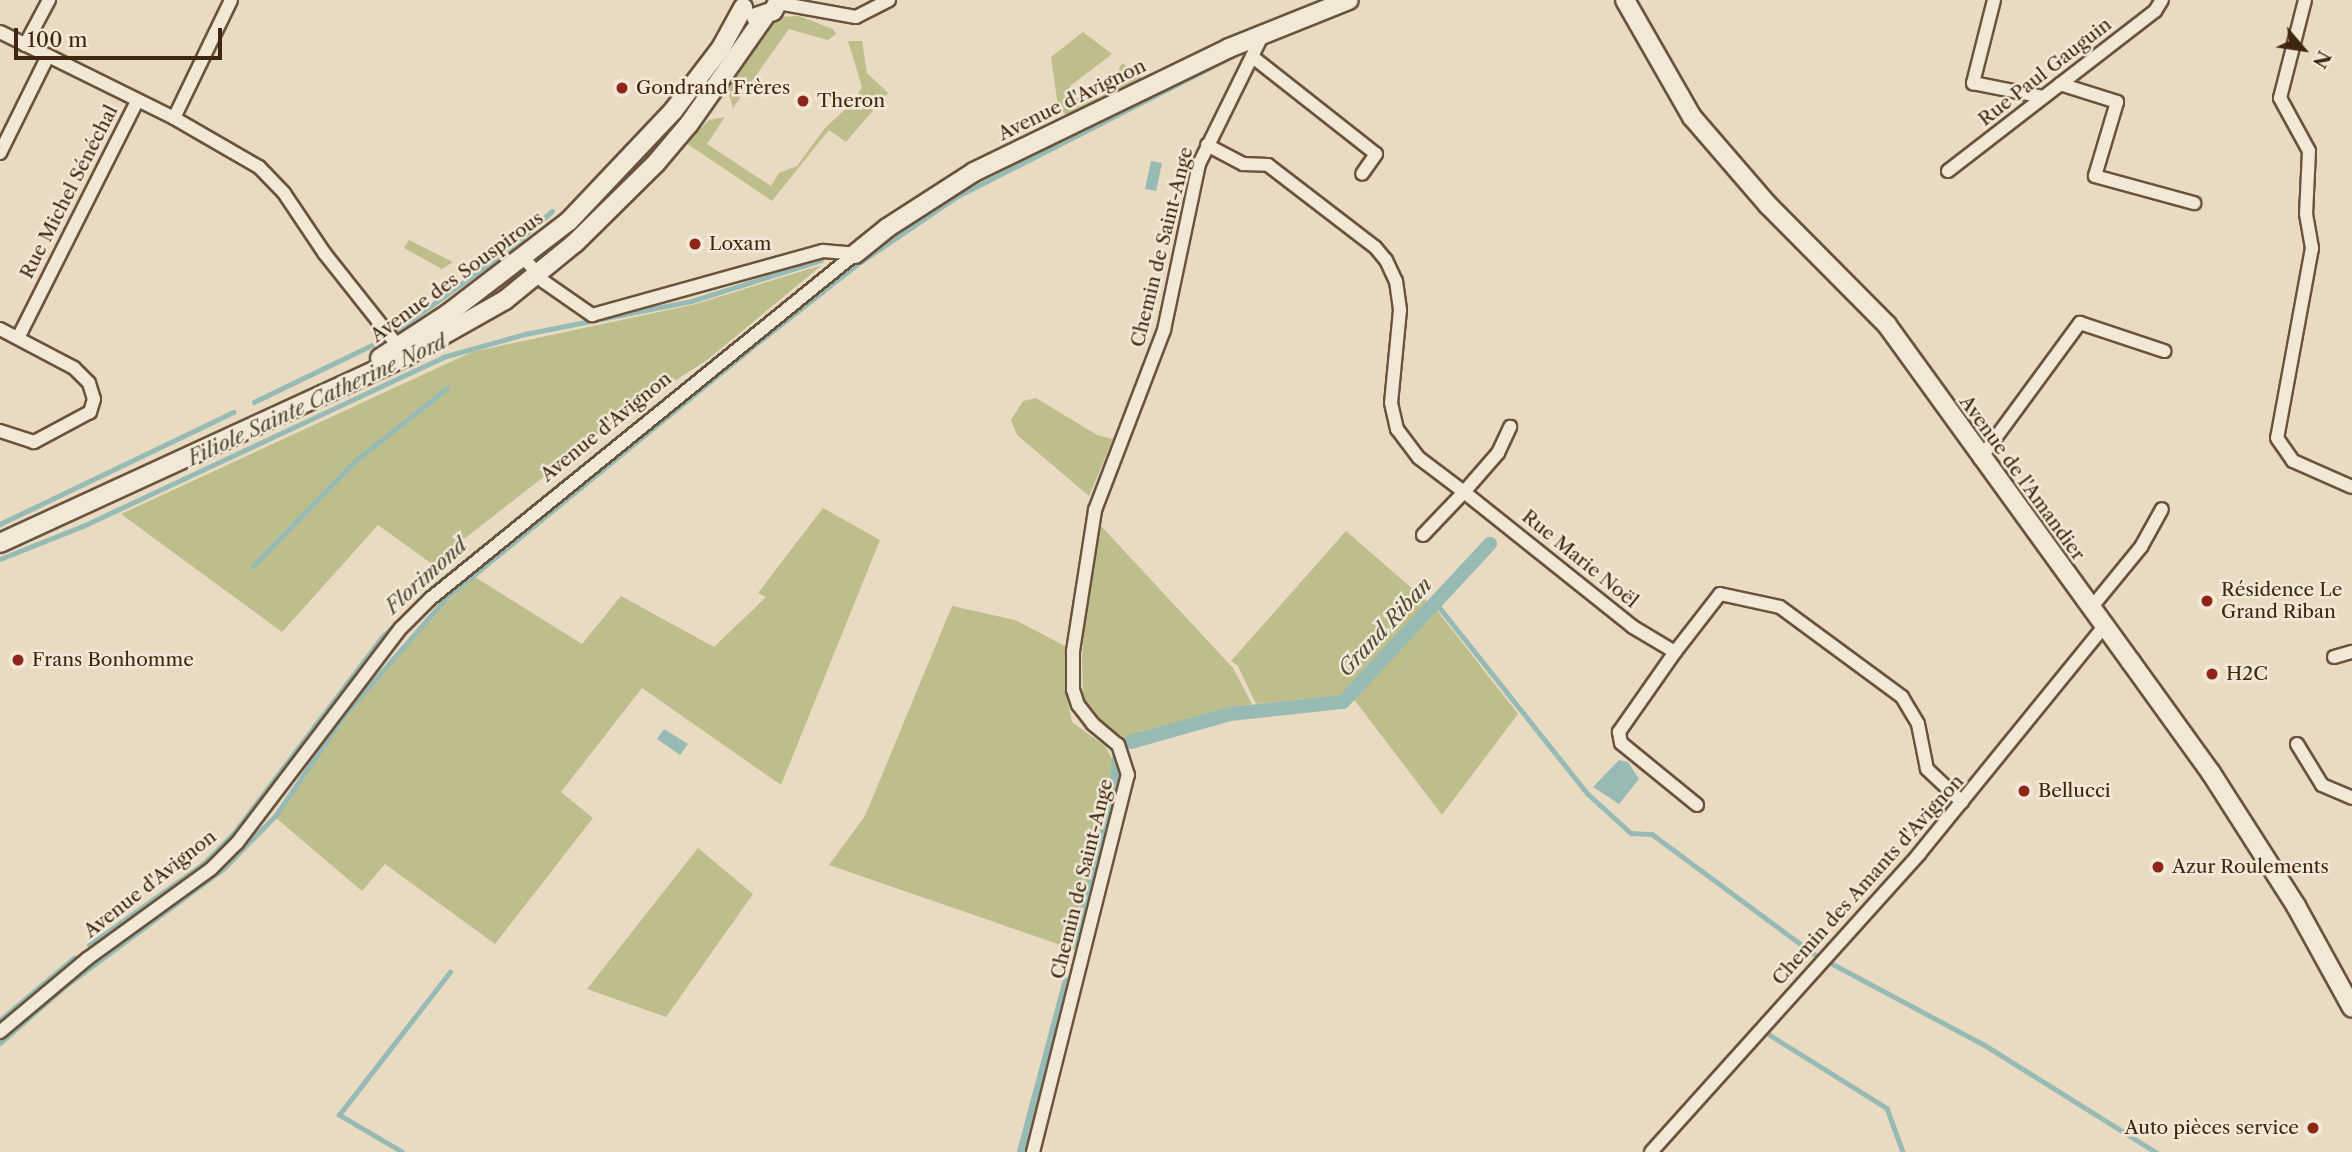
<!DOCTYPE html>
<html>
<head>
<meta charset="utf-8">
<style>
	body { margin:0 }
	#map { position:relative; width:2352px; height:1152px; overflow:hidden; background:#e9dbc1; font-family:"Libre Caslon Text",serif }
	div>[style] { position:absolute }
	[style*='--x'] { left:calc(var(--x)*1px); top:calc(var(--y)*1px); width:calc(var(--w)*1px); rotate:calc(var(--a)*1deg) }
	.green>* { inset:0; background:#bebe8d }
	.water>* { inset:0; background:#97bbb4 }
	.stream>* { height:4.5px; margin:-2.25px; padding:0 2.25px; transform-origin:2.25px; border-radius:2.25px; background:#97bbb4 }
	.canal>* { height:14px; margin:-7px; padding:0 7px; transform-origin:7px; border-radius:7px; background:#97bbb4 }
	.roads { filter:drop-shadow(2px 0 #6a533c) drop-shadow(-2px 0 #6a533c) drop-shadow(0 2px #6a533c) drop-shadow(0 -2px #6a533c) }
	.street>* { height:12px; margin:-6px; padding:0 6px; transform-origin:6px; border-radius:6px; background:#f1e8d7 }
	.secondary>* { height:18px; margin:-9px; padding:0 9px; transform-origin:9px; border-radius:9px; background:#f1e8d7 }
	.dots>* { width:19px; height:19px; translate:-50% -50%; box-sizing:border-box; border:4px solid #f1e8d7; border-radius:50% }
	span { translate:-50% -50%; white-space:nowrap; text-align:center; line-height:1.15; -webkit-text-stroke:5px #f1e8d7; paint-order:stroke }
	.street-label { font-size:19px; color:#3f2610 }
	.poi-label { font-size:19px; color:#3f2610 }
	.left { translate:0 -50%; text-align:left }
	.right { translate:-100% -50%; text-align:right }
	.water-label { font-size:21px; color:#554b39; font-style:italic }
	.north { position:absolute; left:2268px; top:14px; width:70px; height:70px; -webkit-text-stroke:5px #f1e8d7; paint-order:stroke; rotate:119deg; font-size:19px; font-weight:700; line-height:28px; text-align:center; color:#3f2610 }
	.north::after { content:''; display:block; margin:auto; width:24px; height:32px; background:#3f2610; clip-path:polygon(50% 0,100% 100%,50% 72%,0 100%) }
	.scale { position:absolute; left:14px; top:28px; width:208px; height:32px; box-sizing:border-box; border:4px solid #3f2610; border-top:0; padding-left:9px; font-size:21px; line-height:24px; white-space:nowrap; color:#3f2610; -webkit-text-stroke:5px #f1e8d7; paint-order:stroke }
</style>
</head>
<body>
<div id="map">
	<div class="green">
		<i style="clip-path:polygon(799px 16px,833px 29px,836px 34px,828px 40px,789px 29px,733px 108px,727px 88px,768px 26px,777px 17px)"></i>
		<i style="clip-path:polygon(1083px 32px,1112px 54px,1070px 86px,1077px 99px,1093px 91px,1097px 98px,1107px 93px,1122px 63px,1141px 77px,1141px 83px,1066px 115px,1058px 107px,1051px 57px)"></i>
		<i style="clip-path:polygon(848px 41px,862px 41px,867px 73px,888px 93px,846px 142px,829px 130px,772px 201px,686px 143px,709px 120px,725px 117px,707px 144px,771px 186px,779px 173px,797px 166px,825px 128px,854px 101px,862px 87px)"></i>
		<i style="clip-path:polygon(409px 240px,453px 262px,442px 269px,404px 248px)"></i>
		<i style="clip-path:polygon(822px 265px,707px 360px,624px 414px,432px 564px,378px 525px,282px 632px,121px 514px,472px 352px,696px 304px)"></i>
		<i style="clip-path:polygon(1036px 398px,1097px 435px,1113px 439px,1089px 496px,1017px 435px,1011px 420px,1023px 401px)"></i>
		<i style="clip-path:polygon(823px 508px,880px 540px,781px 785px,642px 688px,561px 792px,593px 818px,495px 944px,385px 864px,362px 891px,276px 818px,353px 708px,433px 614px,475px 577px,582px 644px,621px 596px,714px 647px,766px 597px,758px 593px)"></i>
		<i style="clip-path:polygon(1101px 526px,1233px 668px,1252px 704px,1122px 740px,1089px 712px,1083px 694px,1082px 658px,1086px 596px)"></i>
		<i style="clip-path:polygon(1346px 531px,1430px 604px,1341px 696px,1256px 704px,1238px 666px,1231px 661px)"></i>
		<i style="clip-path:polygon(952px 606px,1015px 620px,1065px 646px,1065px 688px,1072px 722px,1105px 746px,1116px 766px,1115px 797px,1075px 950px,829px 865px,865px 816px)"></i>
		<i style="clip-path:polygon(1436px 609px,1518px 714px,1442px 815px,1353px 698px)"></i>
		<i style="clip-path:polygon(698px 848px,753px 894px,666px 1017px,587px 989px)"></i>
	</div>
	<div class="water">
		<i style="clip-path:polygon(1151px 161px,1162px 163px,1156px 191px,1145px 189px)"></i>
		<i style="clip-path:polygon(664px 729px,688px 744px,680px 755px,657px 739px)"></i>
		<i style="clip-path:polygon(1619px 760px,1628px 762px,1639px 779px,1619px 804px,1593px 787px)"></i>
	</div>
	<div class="stream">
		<i style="--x:396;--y:331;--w:137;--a:-35.8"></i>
		<i style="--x:507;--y:251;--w:60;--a:-41.6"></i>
		<i style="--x:254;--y:402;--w:138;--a:-25.8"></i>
		<i style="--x:0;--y:524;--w:259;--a:-25.6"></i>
		<i style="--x:0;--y:559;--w:89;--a:-21.7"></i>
		<i style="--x:83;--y:526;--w:398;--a:-25.1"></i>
		<i style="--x:443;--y:357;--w:85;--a:-15.7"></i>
		<i style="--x:525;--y:334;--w:170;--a:-11.2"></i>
		<i style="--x:692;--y:301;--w:135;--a:-17.6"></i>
		<i style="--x:253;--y:566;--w:146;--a:-45.8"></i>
		<i style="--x:355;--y:461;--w:117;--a:-38.4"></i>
		<i style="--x:1436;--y:603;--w:244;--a:51.5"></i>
		<i style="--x:1588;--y:794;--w:58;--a:42.2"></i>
		<i style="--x:1631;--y:833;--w:21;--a:3"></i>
		<i style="--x:1652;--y:834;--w:205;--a:36.5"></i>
		<i style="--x:89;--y:945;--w:140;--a:-35.4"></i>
		<i style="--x:203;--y:864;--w:42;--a:-45"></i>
		<i style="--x:233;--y:834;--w:247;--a:-52.9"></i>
		<i style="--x:382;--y:637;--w:71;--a:-44.4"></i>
		<i style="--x:433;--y:587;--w:485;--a:-39"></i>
		<i style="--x:1831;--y:963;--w:172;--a:28.1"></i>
		<i style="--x:1983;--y:1044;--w:204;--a:32"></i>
		<i style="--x:0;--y:1020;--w:97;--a:-40"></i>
		<i style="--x:1770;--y:1035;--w:138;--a:32"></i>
		<i style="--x:1887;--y:1108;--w:47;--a:70"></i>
		<i style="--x:0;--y:1043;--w:85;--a:-41.2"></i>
		<i style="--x:64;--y:987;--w:199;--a:-36.6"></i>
		<i style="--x:224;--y:868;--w:74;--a:-45.5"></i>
		<i style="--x:276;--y:815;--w:122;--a:-55.7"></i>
		<i style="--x:345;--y:714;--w:157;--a:-48.9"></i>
		<i style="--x:448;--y:596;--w:387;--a:-39.3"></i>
		<i style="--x:747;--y:351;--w:142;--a:-38.2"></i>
		<i style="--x:859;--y:263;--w:117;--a:-34.2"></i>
		<i style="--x:956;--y:197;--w:311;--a:-27"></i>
		<i style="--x:402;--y:1152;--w:73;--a:-149.6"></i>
		<i style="--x:339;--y:1115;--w:181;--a:-52.2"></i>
	</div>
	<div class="canal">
		<i style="--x:1131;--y:742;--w:103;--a:-15.8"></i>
		<i style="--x:1230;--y:714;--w:114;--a:-6.1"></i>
		<i style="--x:1343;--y:702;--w:216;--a:-47.1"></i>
		<i style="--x:1079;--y:941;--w:140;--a:-75.1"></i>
		<i style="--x:1115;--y:806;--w:47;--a:-85.1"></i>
		<i style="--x:1024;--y:1152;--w:174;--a:-75"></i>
	</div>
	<div class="roads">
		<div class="street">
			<i style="--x:1994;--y:0;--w:86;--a:104.2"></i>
			<i style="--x:1973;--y:83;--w:71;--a:11.3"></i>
			<i style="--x:2305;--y:0;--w:101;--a:104.3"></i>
			<i style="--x:2280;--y:98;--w:60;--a:61.3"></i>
			<i style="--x:2309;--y:151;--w:63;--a:92.7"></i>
			<i style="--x:2306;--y:214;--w:35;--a:80"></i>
			<i style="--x:2312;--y:248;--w:193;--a:100.4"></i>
			<i style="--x:2277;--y:438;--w:28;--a:55"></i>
			<i style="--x:2293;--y:461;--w:64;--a:23.8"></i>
			<i style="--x:778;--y:3;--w:79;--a:10.2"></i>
			<i style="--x:856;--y:17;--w:37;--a:-27"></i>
			<i style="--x:0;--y:32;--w:194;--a:26.3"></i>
			<i style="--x:174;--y:118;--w:98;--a:30"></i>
			<i style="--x:259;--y:167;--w:36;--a:46"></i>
			<i style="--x:284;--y:193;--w:73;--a:56.1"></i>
			<i style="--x:325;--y:254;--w:122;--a:51.6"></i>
			<i style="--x:25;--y:45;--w:51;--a:-61.9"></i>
			<i style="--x:1254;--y:58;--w:155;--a:38.2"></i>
			<i style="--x:1376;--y:154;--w:24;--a:125"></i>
			<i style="--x:2060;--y:84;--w:60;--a:17.5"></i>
			<i style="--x:2117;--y:102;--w:77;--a:106.6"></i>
			<i style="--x:2095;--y:176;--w:103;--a:15.3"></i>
			<i style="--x:174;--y:118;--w:131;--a:-64.2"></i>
			<i style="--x:1207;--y:145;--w:41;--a:27.8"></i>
			<i style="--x:1243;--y:164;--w:25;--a:2"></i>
			<i style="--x:1268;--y:165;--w:135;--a:37.5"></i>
			<i style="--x:1375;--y:247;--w:17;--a:50"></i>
			<i style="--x:1386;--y:260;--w:23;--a:65"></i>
			<i style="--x:1396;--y:281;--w:29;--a:82"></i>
			<i style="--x:1400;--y:310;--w:93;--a:95.5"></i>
			<i style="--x:1391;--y:403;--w:27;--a:77"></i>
			<i style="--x:1397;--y:429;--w:36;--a:53"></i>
			<i style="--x:1419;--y:458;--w:56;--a:37.1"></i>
			<i style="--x:1464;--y:492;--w:52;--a:-48.9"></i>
			<i style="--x:1498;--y:453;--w:29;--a:-65"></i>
			<i style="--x:0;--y:153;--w:106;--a:-63.7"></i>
			<i style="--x:1948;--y:171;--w:262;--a:-37.7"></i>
			<i style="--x:2155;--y:11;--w:13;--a:-58"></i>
			<i style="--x:524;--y:258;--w:30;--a:50"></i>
			<i style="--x:543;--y:281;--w:60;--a:34.8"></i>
			<i style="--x:592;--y:315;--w:240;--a:-15.5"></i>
			<i style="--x:823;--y:251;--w:32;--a:5"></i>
			<i style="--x:0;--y:329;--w:84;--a:27.8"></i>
			<i style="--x:74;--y:368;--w:21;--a:45"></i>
			<i style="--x:89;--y:383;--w:17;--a:73"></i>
			<i style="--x:94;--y:399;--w:14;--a:107"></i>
			<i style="--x:90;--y:412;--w:64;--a:151.8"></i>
			<i style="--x:34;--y:442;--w:36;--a:-162"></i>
			<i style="--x:18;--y:338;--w:265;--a:-63.3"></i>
			<i style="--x:1980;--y:459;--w:169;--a:-53.7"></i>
			<i style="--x:2080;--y:323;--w:89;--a:18.4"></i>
			<i style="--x:1423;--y:535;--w:59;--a:-46.4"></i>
			<i style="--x:1464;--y:492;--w:216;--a:38.6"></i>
			<i style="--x:1633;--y:627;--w:49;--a:30.8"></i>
			<i style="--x:1675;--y:652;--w:73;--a:-52.2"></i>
			<i style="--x:1720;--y:594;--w:61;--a:12.2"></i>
			<i style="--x:1780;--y:607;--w:152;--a:36.4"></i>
			<i style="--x:1902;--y:697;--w:31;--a:59"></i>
			<i style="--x:1918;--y:724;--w:46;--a:78.7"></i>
			<i style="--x:1927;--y:769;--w:48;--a:43.3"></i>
			<i style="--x:2091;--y:608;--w:79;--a:-50.7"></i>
			<i style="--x:2141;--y:547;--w:43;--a:-61.1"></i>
			<i style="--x:1675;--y:652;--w:98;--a:125"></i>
			<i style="--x:1619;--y:732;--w:11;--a:80"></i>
			<i style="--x:1621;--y:743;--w:98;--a:39.2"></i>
			<i style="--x:2334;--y:657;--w:19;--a:-16"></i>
			<i style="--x:2297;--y:744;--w:48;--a:58.6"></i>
			<i style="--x:2322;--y:785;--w:33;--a:23"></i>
			<i style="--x:0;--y:1032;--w:114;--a:-40"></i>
			<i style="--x:87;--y:959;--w:153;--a:-36"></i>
			<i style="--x:211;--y:869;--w:37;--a:-45"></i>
			<i style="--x:237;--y:843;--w:270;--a:-52.7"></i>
			<i style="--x:401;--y:628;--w:41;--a:-45"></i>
			<i style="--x:430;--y:599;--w:547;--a:-39.07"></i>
			<i style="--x:1033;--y:1152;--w:389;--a:-75.9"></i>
			<i style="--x:1128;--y:775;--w:32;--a:-108"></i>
			<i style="--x:1118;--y:745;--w:33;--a:-140"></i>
			<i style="--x:1093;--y:724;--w:24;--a:-128"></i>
			<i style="--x:1078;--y:705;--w:16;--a:-108"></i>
			<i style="--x:1073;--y:690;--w:39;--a:-90"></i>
			<i style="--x:1073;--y:651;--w:143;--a:-81.1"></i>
			<i style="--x:1095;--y:510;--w:193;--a:-69"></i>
			<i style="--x:1164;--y:330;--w:170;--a:-78.1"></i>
			<i style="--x:1199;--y:164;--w:145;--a:-63.8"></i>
			<i style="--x:1651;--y:1152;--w:401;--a:-48"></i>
			<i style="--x:1919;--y:854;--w:294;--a:-50.9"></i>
		</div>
		<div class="secondary">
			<i style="--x:1625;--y:0;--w:135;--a:60.2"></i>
			<i style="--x:1692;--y:117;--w:116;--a:49.2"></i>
			<i style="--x:1768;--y:205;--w:169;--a:45.2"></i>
			<i style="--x:1887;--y:325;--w:416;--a:54.1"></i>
			<i style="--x:2131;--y:662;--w:137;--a:54.2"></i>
			<i style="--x:2211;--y:773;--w:158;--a:57.4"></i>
			<i style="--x:2296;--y:906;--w:116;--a:61.2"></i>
			<i style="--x:756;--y:17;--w:18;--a:-19"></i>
			<i style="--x:773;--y:11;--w:13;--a:-61"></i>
			<i style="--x:855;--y:254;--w:41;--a:-39.1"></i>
			<i style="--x:887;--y:228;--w:103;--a:-32.8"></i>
			<i style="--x:974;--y:172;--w:284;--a:-25.9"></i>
			<i style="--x:1229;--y:48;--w:129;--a:-21.8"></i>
			<i style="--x:380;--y:358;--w:82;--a:-33.1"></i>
			<i style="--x:449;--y:313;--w:151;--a:-37.5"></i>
			<i style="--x:569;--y:221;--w:151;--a:-46.6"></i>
			<i style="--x:673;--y:111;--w:79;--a:-52.7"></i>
			<i style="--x:721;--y:48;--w:46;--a:-61.2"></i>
			<i style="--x:0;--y:543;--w:447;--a:-24.7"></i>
			<i style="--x:406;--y:356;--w:114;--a:-29.5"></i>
			<i style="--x:505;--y:300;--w:90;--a:-39.2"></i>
			<i style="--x:575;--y:243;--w:114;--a:-44.6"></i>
			<i style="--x:656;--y:163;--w:51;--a:-49.8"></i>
			<i style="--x:689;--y:124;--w:132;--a:-54.9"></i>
		</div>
	</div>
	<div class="dots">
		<i style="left:622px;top:88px;background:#8f2418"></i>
		<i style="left:803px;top:101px;background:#8f2418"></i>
		<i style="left:695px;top:244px;background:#8f2418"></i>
		<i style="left:2207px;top:601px;background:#8f2418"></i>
		<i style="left:18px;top:660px;background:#8f2418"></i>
		<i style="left:2212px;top:674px;background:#8f2418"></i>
		<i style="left:2024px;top:791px;background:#8f2418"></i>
		<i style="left:2158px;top:867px;background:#8f2418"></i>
		<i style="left:2313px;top:1128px;background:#8f2418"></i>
	</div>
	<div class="street-label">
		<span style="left:2045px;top:72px;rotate:-38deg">Rue Paul Gauguin</span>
		<span style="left:1072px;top:100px;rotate:-26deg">Avenue d'Avignon</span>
		<span style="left:69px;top:192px;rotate:-63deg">Rue Michel Sénéchal</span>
		<span style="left:1162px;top:247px;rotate:-76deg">Chemin de Saint-Ange</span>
		<span style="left:457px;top:277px;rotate:-36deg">Avenue des Souspirous</span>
		<span style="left:606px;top:427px;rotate:-39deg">Avenue d'Avignon</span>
		<span style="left:2022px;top:478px;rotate:54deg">Avenue de l'Amandier</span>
		<span style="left:1580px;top:559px;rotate:39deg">Rue Marie Noël</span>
		<span style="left:1082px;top:879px;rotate:-76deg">Chemin de Saint-Ange</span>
		<span style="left:1868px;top:880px;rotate:-48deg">Chemin des Amants d'Avignon</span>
		<span style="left:150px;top:884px;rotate:-38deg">Avenue d'Avignon</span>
	</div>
	<div class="poi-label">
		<span class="left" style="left:636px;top:88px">Gondrand Frères</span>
		<span class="left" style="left:817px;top:101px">Theron</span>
		<span class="left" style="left:709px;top:244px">Loxam</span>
		<span class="left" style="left:2221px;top:601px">Résidence Le<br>Grand Riban</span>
		<span class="left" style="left:32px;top:660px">Frans Bonhomme</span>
		<span class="left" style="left:2226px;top:674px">H2C</span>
		<span class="left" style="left:2038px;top:791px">Bellucci</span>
		<span class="left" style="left:2172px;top:867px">Azur Roulements</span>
		<span class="right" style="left:2299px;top:1128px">Auto pièces service</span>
	</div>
	<div class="water-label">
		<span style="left:317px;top:400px;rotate:-25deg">Filiole Sainte Catherine Nord</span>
		<span style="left:426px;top:576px;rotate:-42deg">Florimond</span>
		<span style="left:1385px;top:627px;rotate:-47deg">Grand Riban</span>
	</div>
	<div class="north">N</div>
	<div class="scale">100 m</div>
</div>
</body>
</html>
